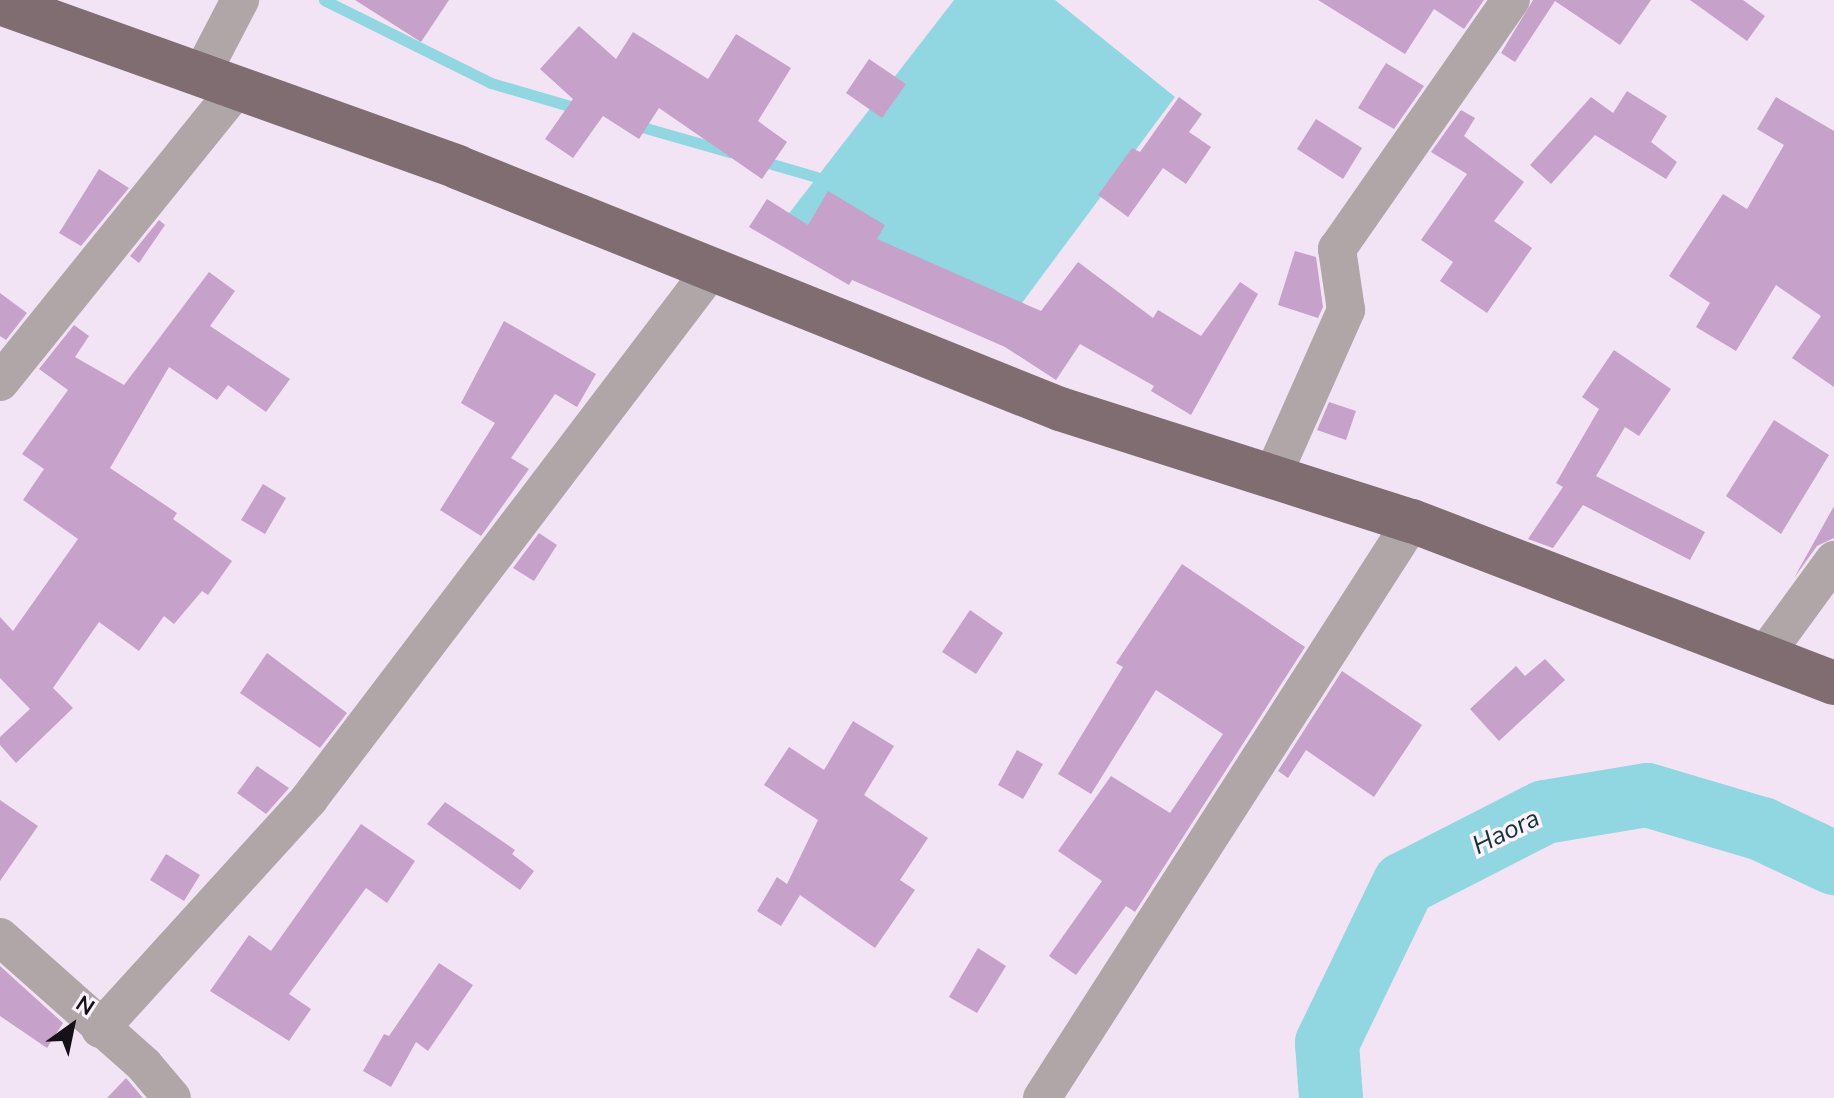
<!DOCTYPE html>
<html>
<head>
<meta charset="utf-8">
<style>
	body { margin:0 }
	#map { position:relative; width:1834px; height:1098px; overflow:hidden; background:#f3e4f5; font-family:"Nunito Sans",sans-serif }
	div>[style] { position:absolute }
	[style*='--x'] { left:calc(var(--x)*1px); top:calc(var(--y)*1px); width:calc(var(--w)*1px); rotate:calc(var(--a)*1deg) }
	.water>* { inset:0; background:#91d7e1 }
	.stream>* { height:11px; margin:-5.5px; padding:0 5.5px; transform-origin:5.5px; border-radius:5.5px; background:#91d7e1 }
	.river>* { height:64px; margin:-32px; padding:0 32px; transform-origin:32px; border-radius:32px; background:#91d7e1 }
	.building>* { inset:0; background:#c6a1ca }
	.street>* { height:38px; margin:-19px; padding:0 19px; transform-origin:19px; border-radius:19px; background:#b0a6a8 }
	.primary>* { height:44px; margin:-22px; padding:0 22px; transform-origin:22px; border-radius:22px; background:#7f6d71 }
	span { translate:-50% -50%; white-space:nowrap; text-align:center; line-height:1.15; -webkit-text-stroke:7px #fdf3fe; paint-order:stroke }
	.water-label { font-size:26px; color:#12353a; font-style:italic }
	.north { position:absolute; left:32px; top:986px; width:80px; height:80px; -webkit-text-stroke:6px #fdf3fe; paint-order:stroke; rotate:33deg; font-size:22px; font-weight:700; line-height:32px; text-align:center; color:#161117 }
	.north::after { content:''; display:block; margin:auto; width:28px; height:36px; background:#161117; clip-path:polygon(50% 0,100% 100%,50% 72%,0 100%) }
</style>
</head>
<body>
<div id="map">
	<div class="water">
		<i style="clip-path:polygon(954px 0,1055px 0,1175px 97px,1010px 319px,780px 225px)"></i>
	</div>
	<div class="stream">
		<i style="--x:324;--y:0;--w:186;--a:26.4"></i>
		<i style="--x:491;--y:83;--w:93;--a:16.3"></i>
		<i style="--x:635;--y:125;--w:99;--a:15.9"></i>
		<i style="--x:758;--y:160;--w:61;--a:16.1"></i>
	</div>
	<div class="river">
		<i style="--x:1331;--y:1098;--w:55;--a:-94.2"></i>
		<i style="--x:1327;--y:1043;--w:177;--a:-64.2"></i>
		<i style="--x:1404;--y:884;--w:158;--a:-27.1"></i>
		<i style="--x:1545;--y:812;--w:103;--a:-9.5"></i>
		<i style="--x:1647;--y:795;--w:120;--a:16.5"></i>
		<i style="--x:1762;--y:829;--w:80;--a:25.3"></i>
	</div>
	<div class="building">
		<i style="clip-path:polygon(355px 0,449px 0,421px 42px)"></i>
		<i style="clip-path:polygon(1318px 0,1484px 0,1464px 29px,1434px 9px,1405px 54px)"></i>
		<i style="clip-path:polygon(1533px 0,1651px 0,1620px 45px,1555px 1px,1515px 62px,1501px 53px)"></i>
		<i style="clip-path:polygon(1690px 0,1743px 0,1765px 16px,1747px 41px)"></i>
		<i style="clip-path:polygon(579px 26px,616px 59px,633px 32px,708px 79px,736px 34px,791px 68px,758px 121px,787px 142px,762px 179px,659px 108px,639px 139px,603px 116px,573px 158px,545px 139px,573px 99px,540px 69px)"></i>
		<i style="clip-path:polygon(869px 59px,906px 84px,882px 118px,846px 93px)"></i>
		<i style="clip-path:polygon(1386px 63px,1424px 86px,1394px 129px,1358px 108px)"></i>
		<i style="clip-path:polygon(1627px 91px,1667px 116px,1651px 142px,1677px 162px,1666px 179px,1595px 135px,1551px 184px,1530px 165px,1591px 97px,1613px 113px)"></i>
		<i style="clip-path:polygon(1179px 97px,1202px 114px,1189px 132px,1211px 147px,1186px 184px,1163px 168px,1128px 217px,1098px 195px,1132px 148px,1140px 152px)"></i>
		<i style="clip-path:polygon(1776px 97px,1834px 131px,1834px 387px,1792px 358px,1821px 316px,1776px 285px,1736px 351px,1696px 327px,1710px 303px,1669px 276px,1723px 194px,1747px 209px,1784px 145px,1757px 129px)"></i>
		<i style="clip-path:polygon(1461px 110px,1475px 118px,1464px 136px,1524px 182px,1494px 221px,1532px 248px,1487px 313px,1440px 281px,1453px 262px,1421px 240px,1467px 174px,1431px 152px)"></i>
		<i style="clip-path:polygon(1316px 119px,1362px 148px,1343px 179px,1297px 149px)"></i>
		<i style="clip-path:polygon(99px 169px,129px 188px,81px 246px,59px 233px)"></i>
		<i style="clip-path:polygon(828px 191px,885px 225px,877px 239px,1041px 311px,1078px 262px,1153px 318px,1158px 310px,1201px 336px,1240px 282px,1258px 294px,1191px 415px,1151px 391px,1154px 386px,1080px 344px,1056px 380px,1005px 347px,852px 280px,849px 285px,749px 227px,767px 199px,808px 225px)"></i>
		<i style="clip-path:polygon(159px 220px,165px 225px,139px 263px,130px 256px)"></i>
		<i style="clip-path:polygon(1295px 251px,1316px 257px,1323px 307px,1318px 318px,1278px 305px)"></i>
		<i style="clip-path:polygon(209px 272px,235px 291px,210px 326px,290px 379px,266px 412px,228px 385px,217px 400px,169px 367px,110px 468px,177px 513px,173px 519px,232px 561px,208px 595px,202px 591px,174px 624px,164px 616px,139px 651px,99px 622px,53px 688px,73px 708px,16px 763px,0 745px,0 737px,30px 709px,0 678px,0 617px,13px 631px,78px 539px,23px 500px,44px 469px,22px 454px,68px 390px,39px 369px,74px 325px,89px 336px,75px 357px,124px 385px)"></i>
		<i style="clip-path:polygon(0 293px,27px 313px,6px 340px,0 336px)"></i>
		<i style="clip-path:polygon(504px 321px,596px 374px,577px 407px,555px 394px,511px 458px,529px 469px,481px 536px,440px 510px,495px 423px,461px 403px)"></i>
		<i style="clip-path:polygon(1614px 350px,1671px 389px,1639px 436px,1625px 427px,1596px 476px,1705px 532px,1690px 560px,1583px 505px,1553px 548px,1528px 539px,1563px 487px,1556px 483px,1599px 409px,1582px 397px)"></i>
		<i style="clip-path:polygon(1329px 402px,1356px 411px,1346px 440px,1317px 430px)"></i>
		<i style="clip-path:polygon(1774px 420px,1829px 455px,1781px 534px,1726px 496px)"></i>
		<i style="clip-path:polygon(263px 484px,286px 498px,265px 534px,241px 520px)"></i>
		<i style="clip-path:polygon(1834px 506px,1834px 538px,1817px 546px,1794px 578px)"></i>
		<i style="clip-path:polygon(539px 533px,557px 545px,534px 581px,513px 568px)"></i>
		<i style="clip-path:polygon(1182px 564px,1305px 647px,1135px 912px,1126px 906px,1076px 975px,1049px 956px,1102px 881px,1058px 851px,1111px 776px,1170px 813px,1223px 734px,1156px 690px,1091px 794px,1058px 774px,1123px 667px,1116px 663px)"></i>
		<i style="clip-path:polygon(970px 610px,1003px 633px,976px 674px,942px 652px)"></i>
		<i style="clip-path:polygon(267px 653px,347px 713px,320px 748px,240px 693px)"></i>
		<i style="clip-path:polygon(1545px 659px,1565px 680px,1499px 741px,1470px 709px,1516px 666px,1525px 676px)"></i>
		<i style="clip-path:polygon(1342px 671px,1422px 725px,1374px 797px,1306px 750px,1288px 778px,1278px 771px)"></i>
		<i style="clip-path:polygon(853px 721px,894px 746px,864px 795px,928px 838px,900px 880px,915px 890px,875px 948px,800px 895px,781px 926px,757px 911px,777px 877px,787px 884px,818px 820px,764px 785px,789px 747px,824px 770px)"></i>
		<i style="clip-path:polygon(1017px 750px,1043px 764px,1023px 799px,998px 785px)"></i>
		<i style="clip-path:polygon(257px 766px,289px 788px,266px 814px,237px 793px)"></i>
		<i style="clip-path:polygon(0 800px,38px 826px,0 881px)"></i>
		<i style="clip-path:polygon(445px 802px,515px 850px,512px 854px,534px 871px,520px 890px,427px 824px)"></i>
		<i style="clip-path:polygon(361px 824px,415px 861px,387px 903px,366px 888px,289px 994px,311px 1009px,289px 1041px,210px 991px,249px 935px,271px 951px)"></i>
		<i style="clip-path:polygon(166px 854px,200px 875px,184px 901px,150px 880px)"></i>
		<i style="clip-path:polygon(978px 948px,1006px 966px,977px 1013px,949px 997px)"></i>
		<i style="clip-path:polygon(439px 963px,473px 985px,428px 1051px,416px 1042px,391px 1087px,363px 1071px,384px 1034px,389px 1036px)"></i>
		<i style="clip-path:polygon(0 966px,63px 1023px,47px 1048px,0 1016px)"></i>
		<i style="clip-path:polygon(126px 1078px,143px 1098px,107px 1098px)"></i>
	</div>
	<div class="street">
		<i style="--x:201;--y:75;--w:85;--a:-62.5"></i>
		<i style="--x:0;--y:382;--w:378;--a:-51.1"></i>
		<i style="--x:1272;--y:477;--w:183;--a:-66.1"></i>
		<i style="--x:1346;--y:310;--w:62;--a:-98.4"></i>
		<i style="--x:1337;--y:249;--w:304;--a:-55.1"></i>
		<i style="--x:1764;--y:656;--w:119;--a:-53.9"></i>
		<i style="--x:0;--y:937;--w:193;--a:41.6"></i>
		<i style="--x:144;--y:1065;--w:43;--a:49.7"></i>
		<i style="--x:100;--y:1029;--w:311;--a:-47.7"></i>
		<i style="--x:309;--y:799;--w:666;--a:-52.75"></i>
		<i style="--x:1042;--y:1098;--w:685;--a:-57.33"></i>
	</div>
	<div class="primary">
		<i style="--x:0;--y:3;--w:486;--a:19.7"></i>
		<i style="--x:457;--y:167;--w:650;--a:21.87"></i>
		<i style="--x:1060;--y:409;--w:369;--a:17.7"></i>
		<i style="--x:1412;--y:521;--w:452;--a:21"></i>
	</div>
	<div class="water-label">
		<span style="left:1506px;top:832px;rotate:-26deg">Haora</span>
	</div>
	<div class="north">N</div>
</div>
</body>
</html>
